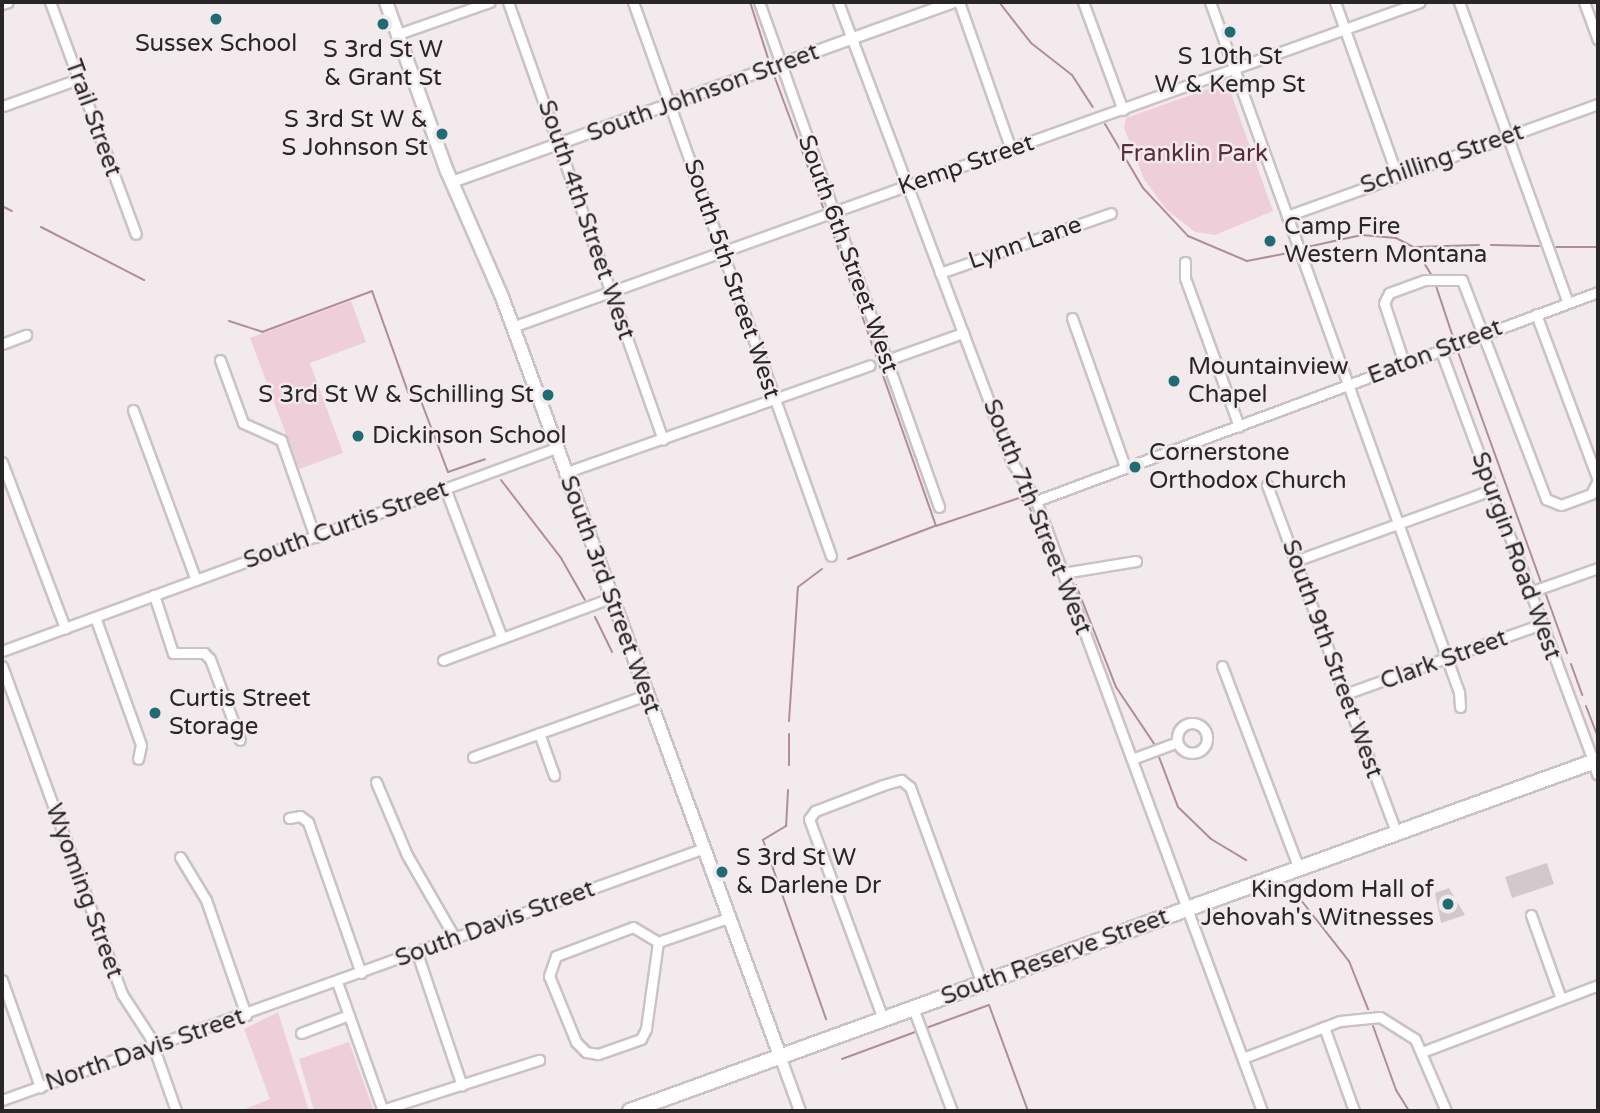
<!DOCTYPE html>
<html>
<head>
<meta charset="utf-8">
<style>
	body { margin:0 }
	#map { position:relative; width:1600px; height:1113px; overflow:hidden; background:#f3eaed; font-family:"Varela Round",sans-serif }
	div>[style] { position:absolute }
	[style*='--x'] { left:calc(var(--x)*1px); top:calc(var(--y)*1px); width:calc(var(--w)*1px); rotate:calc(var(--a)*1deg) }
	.green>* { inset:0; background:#eecfd9 }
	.stream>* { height:2px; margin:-1px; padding:0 1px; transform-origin:1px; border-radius:1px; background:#af8e99 }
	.building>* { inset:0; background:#d2c9cc }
	.roads { filter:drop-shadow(2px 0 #cac2c4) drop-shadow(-2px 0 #cac2c4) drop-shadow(0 2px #cac2c4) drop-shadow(0 -2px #cac2c4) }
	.minor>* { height:9px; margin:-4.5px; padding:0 4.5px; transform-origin:4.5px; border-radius:4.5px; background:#fff }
	.minor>.ring { margin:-4.5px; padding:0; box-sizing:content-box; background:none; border:9px solid #fff; border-radius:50% }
	.tertiary>* { height:10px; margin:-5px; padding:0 5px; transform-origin:5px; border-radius:5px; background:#fff }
	.secondary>* { height:12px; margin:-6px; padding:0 6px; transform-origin:6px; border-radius:6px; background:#fff }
	.trunk>* { height:14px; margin:-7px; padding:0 7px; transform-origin:7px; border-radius:7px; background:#fff }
	.dots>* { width:19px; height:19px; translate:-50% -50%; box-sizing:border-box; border:4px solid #f3eaed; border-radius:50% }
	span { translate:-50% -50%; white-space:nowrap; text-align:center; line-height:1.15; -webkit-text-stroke:5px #f3eaed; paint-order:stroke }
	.poi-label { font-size:24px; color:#292627 }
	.right { translate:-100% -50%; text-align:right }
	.left { translate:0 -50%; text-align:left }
	.street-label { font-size:24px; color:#292627 }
	.park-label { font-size:24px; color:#5b2c3e }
	.frame { position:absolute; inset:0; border:4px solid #292627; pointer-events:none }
</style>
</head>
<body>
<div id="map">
	<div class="green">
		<i style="clip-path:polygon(1227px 82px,1273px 211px,1215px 235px,1195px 232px,1166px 209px,1144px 179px,1124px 128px,1126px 118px)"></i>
		<i style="clip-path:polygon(351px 301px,366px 342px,310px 363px,343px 453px,299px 469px,250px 338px)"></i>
		<i style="clip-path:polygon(278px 1012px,309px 1111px,240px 1111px,270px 1099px,244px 1029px)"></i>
		<i style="clip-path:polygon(349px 1042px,374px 1111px,314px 1111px,299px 1059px)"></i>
	</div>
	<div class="stream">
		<i style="--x:750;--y:2;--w:59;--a:72.2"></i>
		<i style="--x:999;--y:2;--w:52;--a:52"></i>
		<i style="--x:1031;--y:43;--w:52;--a:38"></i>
		<i style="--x:1072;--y:75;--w:38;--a:57"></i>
		<i style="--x:775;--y:78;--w:138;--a:69.6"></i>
		<i style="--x:1105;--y:124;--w:74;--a:59.3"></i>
		<i style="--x:1143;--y:188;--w:66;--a:46.8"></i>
		<i style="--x:1188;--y:236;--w:64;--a:23"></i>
		<i style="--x:1247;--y:261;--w:42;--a:-11"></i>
		<i style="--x:2;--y:206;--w:11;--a:27"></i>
		<i style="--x:829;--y:222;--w:322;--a:70.6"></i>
		<i style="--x:936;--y:526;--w:88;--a:-18.6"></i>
		<i style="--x:1019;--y:498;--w:11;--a:34"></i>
		<i style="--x:1028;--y:504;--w:85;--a:67.1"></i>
		<i style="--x:41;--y:227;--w:116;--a:27.2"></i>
		<i style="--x:1491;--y:245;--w:48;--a:1.2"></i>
		<i style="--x:1307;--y:247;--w:56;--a:-12.3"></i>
		<i style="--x:1362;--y:235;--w:34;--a:5"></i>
		<i style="--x:1396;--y:238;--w:20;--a:27"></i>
		<i style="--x:1414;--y:247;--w:36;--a:58"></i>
		<i style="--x:1414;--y:247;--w:65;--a:-1.8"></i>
		<i style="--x:1556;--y:247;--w:42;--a:0"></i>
		<i style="--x:1435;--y:283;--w:60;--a:71.6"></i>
		<i style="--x:229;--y:321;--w:35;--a:18"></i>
		<i style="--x:262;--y:332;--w:117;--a:-20.4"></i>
		<i style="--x:372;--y:291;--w:107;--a:70.4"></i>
		<i style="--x:408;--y:392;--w:16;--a:35"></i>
		<i style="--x:421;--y:401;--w:76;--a:69.2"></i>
		<i style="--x:448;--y:472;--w:39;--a:-19"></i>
		<i style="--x:1457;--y:349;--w:248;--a:70.2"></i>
		<i style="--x:501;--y:480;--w:98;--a:52.4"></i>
		<i style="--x:561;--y:558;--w:48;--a:60.3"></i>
		<i style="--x:848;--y:559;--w:93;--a:-20.8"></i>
		<i style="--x:1076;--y:585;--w:110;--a:68.6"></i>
		<i style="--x:1116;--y:687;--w:70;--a:56.1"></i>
		<i style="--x:1545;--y:592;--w:65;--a:70.2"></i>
		<i style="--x:595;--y:617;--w:39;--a:64"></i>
		<i style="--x:1571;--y:664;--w:33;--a:70"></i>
		<i style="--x:1586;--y:706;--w:34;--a:69"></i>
		<i style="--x:789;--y:721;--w:134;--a:-86.2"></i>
		<i style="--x:798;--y:587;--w:30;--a:-37"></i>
		<i style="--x:1159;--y:757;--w:53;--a:69.2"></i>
		<i style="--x:1178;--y:807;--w:46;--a:44.1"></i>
		<i style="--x:1211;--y:839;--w:41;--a:31"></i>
		<i style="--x:789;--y:765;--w:31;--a:-90"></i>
		<i style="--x:788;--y:790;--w:36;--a:93"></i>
		<i style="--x:786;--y:826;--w:27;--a:149"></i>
		<i style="--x:763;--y:840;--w:190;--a:70.6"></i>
		<i style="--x:1297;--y:895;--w:84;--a:51.8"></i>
		<i style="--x:1349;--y:961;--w:52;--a:68.4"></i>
		<i style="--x:1373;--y:1026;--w:68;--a:70.2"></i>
		<i style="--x:1396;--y:1090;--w:25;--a:58"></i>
		<i style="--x:926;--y:1028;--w:67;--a:-20.1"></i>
		<i style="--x:989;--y:1005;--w:113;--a:69.8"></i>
		<i style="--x:842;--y:1059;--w:78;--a:-20.3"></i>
	</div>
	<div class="building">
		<i style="clip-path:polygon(1547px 863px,1554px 884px,1512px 898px,1505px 877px)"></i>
		<i style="clip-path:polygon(1449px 888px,1465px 915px,1441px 923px,1435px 893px)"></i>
	</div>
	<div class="roads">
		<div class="minor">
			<i style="--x:50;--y:2;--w:247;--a:69.7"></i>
			<i style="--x:508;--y:2;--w:464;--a:70.5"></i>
			<i style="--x:633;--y:2;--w:588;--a:70.33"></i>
			<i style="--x:759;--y:2;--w:536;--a:70.38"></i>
			<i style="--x:838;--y:2;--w:492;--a:69.3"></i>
			<i style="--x:1012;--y:462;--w:46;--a:58.4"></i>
			<i style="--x:1036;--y:501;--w:651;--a:69.67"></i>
			<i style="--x:959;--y:2;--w:157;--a:70.6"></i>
			<i style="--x:1083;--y:2;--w:115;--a:69.7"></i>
			<i style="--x:1210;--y:2;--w:734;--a:70.16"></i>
			<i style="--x:1459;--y:692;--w:15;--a:86"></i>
			<i style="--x:1335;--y:2;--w:184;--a:70.3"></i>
			<i style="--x:1459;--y:2;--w:320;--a:70.1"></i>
			<i style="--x:1584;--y:2;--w:40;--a:69.8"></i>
			<i style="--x:2;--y:4;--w:6;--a:-18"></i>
			<i style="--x:398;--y:34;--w:97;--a:-19.2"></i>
			<i style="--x:3;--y:106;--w:80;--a:-19.8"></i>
			<i style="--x:1287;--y:216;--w:331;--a:-19.8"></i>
			<i style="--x:1185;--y:262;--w:16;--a:90"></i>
			<i style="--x:1185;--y:278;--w:158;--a:70"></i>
			<i style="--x:940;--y:273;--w:181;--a:-19.3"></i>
			<i style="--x:1072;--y:318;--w:158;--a:70.4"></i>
			<i style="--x:512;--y:327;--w:964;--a:-19.69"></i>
			<i style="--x:2;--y:344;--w:26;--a:-21"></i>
			<i style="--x:1440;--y:349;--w:441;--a:69.6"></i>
			<i style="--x:220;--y:360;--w:67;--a:69.9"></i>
			<i style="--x:243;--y:423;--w:42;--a:24.1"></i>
			<i style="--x:281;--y:440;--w:103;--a:70.7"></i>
			<i style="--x:887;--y:360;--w:81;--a:-19.6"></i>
			<i style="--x:1404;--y:363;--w:63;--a:-108.4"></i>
			<i style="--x:1384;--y:303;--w:11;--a:-63"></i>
			<i style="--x:1389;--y:293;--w:38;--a:-20"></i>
			<i style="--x:1425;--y:280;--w:37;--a:0"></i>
			<i style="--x:1462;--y:280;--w:235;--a:69"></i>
			<i style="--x:1546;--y:499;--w:16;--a:22"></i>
			<i style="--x:1561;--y:505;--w:32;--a:-20"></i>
			<i style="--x:1591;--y:494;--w:16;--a:-63"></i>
			<i style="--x:1598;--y:480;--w:177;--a:-110.5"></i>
			<i style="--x:133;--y:410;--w:181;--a:69.7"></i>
			<i style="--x:2;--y:462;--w:178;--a:69.2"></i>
			<i style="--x:564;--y:473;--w:324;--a:-19.4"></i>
			<i style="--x:1267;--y:485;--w:372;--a:69.6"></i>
			<i style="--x:445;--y:488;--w:160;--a:69.2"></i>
			<i style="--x:1036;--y:501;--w:600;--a:-20.4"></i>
			<i style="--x:1295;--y:561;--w:208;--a:-19.9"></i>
			<i style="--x:1063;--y:573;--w:74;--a:-9.3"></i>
			<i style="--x:1530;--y:592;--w:72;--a:-19.4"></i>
			<i style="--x:154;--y:595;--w:61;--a:71.9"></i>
			<i style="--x:173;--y:653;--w:31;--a:0"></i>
			<i style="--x:204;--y:653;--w:8;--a:45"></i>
			<i style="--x:210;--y:659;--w:86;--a:69.7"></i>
			<i style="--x:95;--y:617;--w:136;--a:70.2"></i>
			<i style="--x:141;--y:745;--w:14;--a:102"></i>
			<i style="--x:2;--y:651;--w:590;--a:-20.12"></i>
			<i style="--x:443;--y:660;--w:179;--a:-20.3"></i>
			<i style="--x:2;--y:666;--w:349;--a:69.9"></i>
			<i style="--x:122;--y:994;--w:51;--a:56.9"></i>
			<i style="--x:150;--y:1037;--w:78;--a:70.6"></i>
			<i style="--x:1222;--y:666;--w:217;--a:69.2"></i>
			<i style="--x:1345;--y:694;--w:209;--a:-19.6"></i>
			<i class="ring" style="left:1177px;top:723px;width:21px;height:21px"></i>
			<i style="--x:539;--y:733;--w:45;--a:70.3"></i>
			<i style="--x:473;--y:757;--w:184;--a:-19.7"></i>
			<i style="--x:1132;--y:759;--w:46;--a:-20.4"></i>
			<i style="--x:376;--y:782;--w:79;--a:67"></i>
			<i style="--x:407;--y:855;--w:96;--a:60"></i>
			<i style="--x:289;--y:818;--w:11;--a:-10"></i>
			<i style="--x:300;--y:816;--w:10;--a:37"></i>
			<i style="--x:308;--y:822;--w:160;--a:70.7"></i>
			<i style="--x:180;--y:857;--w:50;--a:58.8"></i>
			<i style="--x:206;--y:900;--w:122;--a:70.8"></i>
			<i style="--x:1531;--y:915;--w:89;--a:70.3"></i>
			<i style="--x:633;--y:927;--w:29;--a:31"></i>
			<i style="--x:658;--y:942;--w:88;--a:97.9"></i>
			<i style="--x:646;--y:1029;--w:11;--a:117"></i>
			<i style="--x:641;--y:1039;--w:46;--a:160.8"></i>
			<i style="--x:598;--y:1054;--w:12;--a:-171"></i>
			<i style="--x:586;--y:1052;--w:14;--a:-135"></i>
			<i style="--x:576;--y:1042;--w:71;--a:-112.2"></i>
			<i style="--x:549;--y:976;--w:21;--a:-71"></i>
			<i style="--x:556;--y:956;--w:82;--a:-20.6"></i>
			<i style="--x:658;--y:942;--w:74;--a:-18.9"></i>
			<i style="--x:417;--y:953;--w:140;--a:71.3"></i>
			<i style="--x:2;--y:980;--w:114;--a:70.4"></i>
			<i style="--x:337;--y:982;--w:137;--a:70.4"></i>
			<i style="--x:913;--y:1008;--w:110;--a:69.3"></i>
			<i style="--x:883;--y:1019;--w:213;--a:-110.3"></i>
			<i style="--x:809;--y:819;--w:10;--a:-53"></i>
			<i style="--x:815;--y:811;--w:73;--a:-20.9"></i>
			<i style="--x:883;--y:785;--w:19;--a:-16"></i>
			<i style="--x:901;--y:780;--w:11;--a:38"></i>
			<i style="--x:910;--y:787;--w:210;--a:69.9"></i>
			<i style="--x:1324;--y:1027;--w:89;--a:70.3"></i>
			<i style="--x:301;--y:1033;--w:51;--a:-20.6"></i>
			<i style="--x:1422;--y:1052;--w:188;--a:-20.8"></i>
			<i style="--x:1243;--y:1058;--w:104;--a:-20.9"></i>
			<i style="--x:1340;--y:1021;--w:40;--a:-5.7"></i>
			<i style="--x:1380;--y:1017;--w:41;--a:32.2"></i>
			<i style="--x:1415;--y:1039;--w:78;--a:66.7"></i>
			<i style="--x:2;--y:1100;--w:744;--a:-19.73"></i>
			<i style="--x:382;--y:1110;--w:165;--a:-17.7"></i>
		</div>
		<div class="tertiary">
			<i style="--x:452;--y:182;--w:533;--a:-19.73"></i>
			<i style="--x:1594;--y:762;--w:13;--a:72"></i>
			<i style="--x:780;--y:1056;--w:59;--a:70"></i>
		</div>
		<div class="secondary">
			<i style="--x:386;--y:2;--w:180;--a:70.2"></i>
			<i style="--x:447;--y:171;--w:137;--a:66.4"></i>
			<i style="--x:502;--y:297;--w:808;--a:69.88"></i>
		</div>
		<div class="trunk">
			<i style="--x:630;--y:1111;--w:1030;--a:-19.93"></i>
		</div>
	</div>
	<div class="dots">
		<i style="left:216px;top:19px;background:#216c72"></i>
		<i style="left:383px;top:24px;background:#216c72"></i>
		<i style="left:1230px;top:32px;background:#216c72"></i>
		<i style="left:442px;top:134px;background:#216c72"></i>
		<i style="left:1270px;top:241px;background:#216c72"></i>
		<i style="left:1174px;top:381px;background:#216c72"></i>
		<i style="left:548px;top:395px;background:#216c72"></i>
		<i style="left:358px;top:436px;background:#216c72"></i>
		<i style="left:1135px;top:467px;background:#216c72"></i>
		<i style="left:155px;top:713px;background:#216c72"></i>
		<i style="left:722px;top:872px;background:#216c72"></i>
		<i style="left:1448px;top:904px;background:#216c72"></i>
	</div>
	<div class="poi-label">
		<span style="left:216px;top:44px">Sussex School</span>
		<span style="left:383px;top:64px">S 3rd St W<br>&amp; Grant St</span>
		<span style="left:1230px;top:71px">S 10th St<br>W &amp; Kemp St</span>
		<span class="right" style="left:428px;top:134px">S 3rd St W &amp;<br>S Johnson St</span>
		<span class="left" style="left:1284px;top:241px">Camp Fire<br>Western Montana</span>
		<span class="left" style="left:1188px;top:381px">Mountainview<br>Chapel</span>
		<span class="right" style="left:534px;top:395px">S 3rd St W &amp; Schilling St</span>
		<span class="left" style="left:372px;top:436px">Dickinson School</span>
		<span class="left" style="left:1149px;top:467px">Cornerstone<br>Orthodox Church</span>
		<span class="left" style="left:169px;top:713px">Curtis Street<br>Storage</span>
		<span class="left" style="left:736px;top:872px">S 3rd St W<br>&amp; Darlene Dr</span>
		<span class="right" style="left:1434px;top:904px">Kingdom Hall of<br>Jehovah's Witnesses</span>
	</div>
	<div class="street-label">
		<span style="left:703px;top:93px;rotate:-20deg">South Johnson Street</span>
		<span style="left:93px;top:118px;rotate:70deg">Trail Street</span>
		<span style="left:1442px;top:159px;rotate:-19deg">Schilling Street</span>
		<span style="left:966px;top:165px;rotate:-19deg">Kemp Street</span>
		<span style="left:586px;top:220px;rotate:71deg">South 4th Street West</span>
		<span style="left:1025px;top:243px;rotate:-19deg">Lynn Lane</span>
		<span style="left:848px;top:254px;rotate:70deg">South 6th Street West</span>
		<span style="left:732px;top:279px;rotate:71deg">South 5th Street West</span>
		<span style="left:1435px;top:352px;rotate:-21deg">Eaton Street</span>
		<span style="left:1037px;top:517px;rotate:68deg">South 7th Street West</span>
		<span style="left:346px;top:525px;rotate:-20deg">South Curtis Street</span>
		<span style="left:1516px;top:556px;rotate:70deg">Spurgin Road West</span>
		<span style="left:610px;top:595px;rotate:70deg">South 3rd Street West</span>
		<span style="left:1332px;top:659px;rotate:70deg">South 9th Street West</span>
		<span style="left:1444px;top:660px;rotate:-20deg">Clark Street</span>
		<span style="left:84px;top:891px;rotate:70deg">Wyoming Street</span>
		<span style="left:495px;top:924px;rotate:-20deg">South Davis Street</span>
		<span style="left:1055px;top:957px;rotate:-20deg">South Reserve Street</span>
		<span style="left:145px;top:1050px;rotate:-19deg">North Davis Street</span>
	</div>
	<div class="park-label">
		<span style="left:1194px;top:154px">Franklin Park</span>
	</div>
	<div class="frame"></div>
</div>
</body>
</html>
